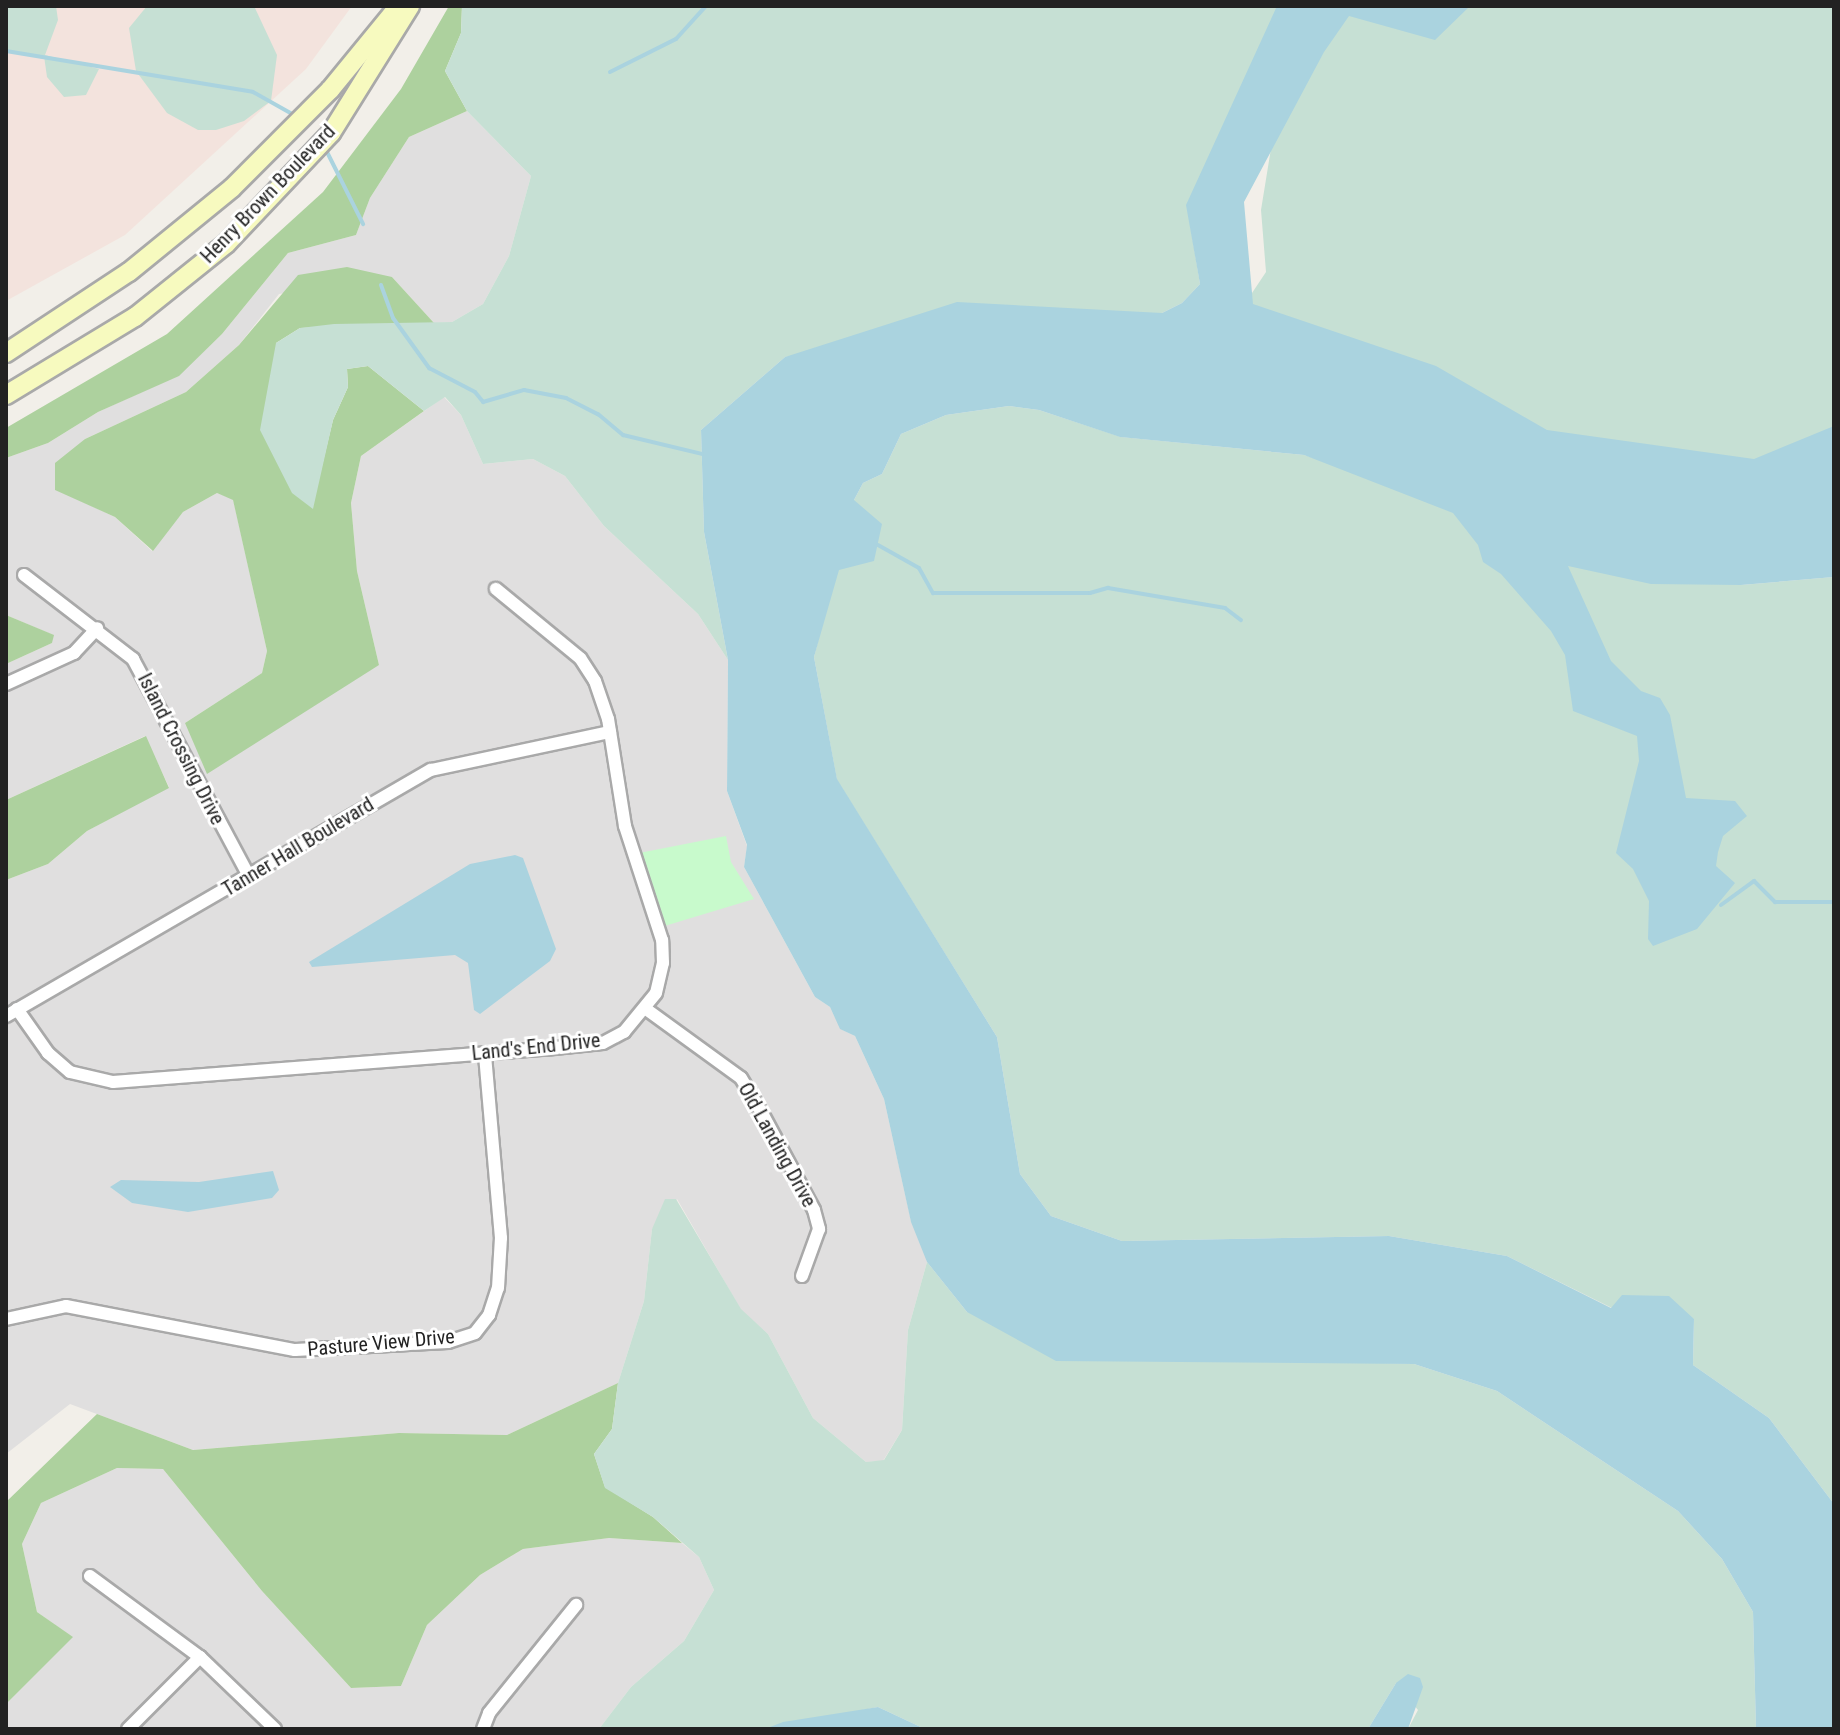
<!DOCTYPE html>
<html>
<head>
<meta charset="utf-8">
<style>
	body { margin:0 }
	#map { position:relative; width:1840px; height:1735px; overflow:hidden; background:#f2efe9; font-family:"Roboto Condensed",sans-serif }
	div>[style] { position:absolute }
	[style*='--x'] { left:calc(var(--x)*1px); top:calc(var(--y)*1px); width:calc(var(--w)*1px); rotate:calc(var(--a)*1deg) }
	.residential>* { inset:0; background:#e0dfdf }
	.military>* { inset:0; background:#f3e3dd }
	.forest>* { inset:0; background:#add19e }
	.wetland>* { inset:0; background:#c6e0d4 }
	.park>* { inset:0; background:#c8facc }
	.water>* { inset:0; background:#aad3df }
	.stream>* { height:4px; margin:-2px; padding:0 2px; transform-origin:2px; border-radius:2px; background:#aad3df }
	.roads { filter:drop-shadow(2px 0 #a9a9a9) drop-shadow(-2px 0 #a9a9a9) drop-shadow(0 2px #a9a9a9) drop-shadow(0 -2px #a9a9a9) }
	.minor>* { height:12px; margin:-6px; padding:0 6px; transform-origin:6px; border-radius:6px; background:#fff }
	.secondary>* { height:18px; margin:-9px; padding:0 9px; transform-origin:9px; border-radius:9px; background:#f7fabf }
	span { translate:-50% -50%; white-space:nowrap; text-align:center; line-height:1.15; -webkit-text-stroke:6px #fff; paint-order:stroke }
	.street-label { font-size:20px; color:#222 }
	.frame { position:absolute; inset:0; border:8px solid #222; pointer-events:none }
</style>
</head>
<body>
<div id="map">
	<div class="residential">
		<i style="clip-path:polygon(467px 111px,531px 176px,509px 256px,483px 304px,452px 322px,434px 323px,392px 277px,279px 294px,239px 345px,186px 392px,85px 439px,55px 489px,115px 517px,152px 551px,183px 512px,217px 493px,233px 499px,267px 651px,262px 673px,185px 723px,379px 665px,357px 571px,351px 503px,361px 456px,444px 397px,461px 415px,483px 464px,533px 459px,565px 476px,604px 526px,698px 614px,728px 660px,727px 791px,747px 846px,744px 867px,815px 997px,830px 1007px,841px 1029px,855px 1036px,884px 1099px,911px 1221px,923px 1240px,927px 1262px,908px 1330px,902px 1430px,883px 1461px,866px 1462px,813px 1418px,768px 1334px,741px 1310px,677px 1199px,652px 1229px,644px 1301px,618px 1383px,507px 1435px,399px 1433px,193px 1450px,70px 1404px,6px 1454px,6px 880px,48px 864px,87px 831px,169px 787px,145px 736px,6px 800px,6px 664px,52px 643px,53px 635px,6px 615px,6px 458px,48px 443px,98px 412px,179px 375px,222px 334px,288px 253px,356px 235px,370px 198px,409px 137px)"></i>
		<i style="clip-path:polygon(117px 1468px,163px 1469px,262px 1591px,351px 1688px,401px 1686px,427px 1625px,480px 1575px,523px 1549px,609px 1538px,682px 1543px,699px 1557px,714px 1590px,684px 1641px,631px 1687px,599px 1729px,6px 1729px,6px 1704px,72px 1637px,37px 1612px,22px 1544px,41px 1503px)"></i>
	</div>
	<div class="military">
		<i style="clip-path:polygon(6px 6px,352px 6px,306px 69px,125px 235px,6px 301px)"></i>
	</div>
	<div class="forest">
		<i style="clip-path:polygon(449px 6px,462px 6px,461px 33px,445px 71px,467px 111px,409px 137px,370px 198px,356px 235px,288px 253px,222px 334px,179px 376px,98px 412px,48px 443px,6px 458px,6px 428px,167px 334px,323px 192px,401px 89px)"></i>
		<i style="clip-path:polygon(347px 267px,392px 277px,434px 323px,300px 328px,276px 343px,312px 508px,333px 420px,348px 387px,347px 369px,368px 366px,424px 411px,361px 456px,351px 503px,357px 571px,379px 665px,207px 774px,185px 723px,262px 673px,267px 651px,233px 500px,217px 493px,183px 512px,153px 551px,115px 517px,55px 490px,55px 463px,85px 439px,186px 392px,239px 345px,298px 275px)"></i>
		<i style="clip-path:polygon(6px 615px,54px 635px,52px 643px,6px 664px)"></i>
		<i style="clip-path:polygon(146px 736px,169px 788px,87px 831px,48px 864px,6px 880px,6px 800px)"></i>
		<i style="clip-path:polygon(618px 1383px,612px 1429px,594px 1454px,605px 1487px,653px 1517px,682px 1543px,609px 1538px,523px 1549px,480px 1575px,427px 1625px,401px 1686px,351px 1688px,262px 1591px,163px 1469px,117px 1468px,41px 1503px,22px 1544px,37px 1612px,73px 1637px,6px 1704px,6px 1502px,97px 1414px,193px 1450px,399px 1433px,507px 1435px)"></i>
	</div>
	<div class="wetland">
		<i style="clip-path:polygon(6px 6px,56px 6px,58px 20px,45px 55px,99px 69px,86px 95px,64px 97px,47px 77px,44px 56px,6px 51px)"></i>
		<i style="clip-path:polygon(147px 6px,254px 6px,277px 55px,271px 101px,244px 121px,216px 130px,198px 130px,167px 113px,136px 71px,129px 28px)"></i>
		<i style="clip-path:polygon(462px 6px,1305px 6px,1187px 205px,1200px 284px,1182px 303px,1162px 313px,785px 357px,701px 430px,704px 532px,728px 660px,698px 614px,604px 526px,565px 476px,533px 459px,483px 464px,461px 415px,445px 397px,424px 411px,368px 366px,347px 369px,348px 387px,333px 420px,313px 509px,292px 493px,260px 430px,276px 343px,300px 328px,334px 324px,452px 322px,483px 304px,509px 256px,531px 176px,467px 111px,445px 71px,461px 33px)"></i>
		<i style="clip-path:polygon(1351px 6px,1834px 6px,1834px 467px,1732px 513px,1242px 308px,1266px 272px,1261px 210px,1274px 130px)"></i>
		<i style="clip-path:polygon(1009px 406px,1039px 410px,1121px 437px,1304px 455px,1741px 585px,1834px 577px,1834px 1504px,1769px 1418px,1693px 1365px,1694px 1319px,1612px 1308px,1507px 1256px,1389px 1236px,1122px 1241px,1051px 1216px,1020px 1174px,997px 1037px,837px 780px,814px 657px,854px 500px,863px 483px,882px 474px,901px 434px,946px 415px)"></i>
		<i style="clip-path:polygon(665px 1199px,676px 1199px,741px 1309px,768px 1334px,813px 1418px,866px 1462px,884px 1460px,902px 1430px,908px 1330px,927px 1262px,967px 1312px,1353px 1362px,1414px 1364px,1497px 1391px,1678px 1511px,1722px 1559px,1753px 1612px,1756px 1729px,1408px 1729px,1418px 1710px,1396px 1683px,1368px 1729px,925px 1729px,878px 1707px,765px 1729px,599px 1729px,631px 1687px,684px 1641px,714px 1590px,699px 1557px,653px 1517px,605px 1488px,594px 1454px,612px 1429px,618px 1383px,644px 1301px,652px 1229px)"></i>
	</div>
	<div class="park">
		<i style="clip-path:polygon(726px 836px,731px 862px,754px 899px,658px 928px,634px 854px)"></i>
	</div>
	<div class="water">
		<i style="clip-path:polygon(1277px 6px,1470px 6px,1435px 40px,1349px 16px,1324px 52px,1244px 202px,1253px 304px,1436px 366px,1547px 430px,1754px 459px,1834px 426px,1834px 577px,1741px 585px,1651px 584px,1568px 566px,1611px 661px,1641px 691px,1660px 698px,1670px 715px,1686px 798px,1735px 801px,1747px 816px,1723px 836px,1718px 852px,1716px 866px,1735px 883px,1697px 929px,1653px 946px,1648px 939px,1649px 901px,1633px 869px,1616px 853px,1639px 761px,1637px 736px,1573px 711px,1565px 655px,1551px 631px,1501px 574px,1483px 562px,1478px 545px,1453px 513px,1304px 455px,1120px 437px,1039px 410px,1009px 406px,946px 415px,901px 434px,882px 474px,863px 483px,854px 500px,882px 524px,874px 561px,839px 570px,814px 657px,837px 779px,997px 1037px,1020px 1174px,1051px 1216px,1122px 1241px,1389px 1236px,1507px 1256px,1611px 1308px,1622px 1295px,1669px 1296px,1694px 1319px,1693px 1365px,1769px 1418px,1834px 1504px,1834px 1729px,1756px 1729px,1753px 1612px,1722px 1559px,1678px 1511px,1497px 1391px,1414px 1364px,1056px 1361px,967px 1312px,927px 1262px,911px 1222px,884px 1099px,855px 1036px,840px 1029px,830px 1007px,815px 997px,744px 867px,747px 845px,727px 791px,728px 660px,704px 532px,701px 430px,785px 357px,957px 302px,1162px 313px,1182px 303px,1200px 284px,1186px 205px)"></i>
		<i style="clip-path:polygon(515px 855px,523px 858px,556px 949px,550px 961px,480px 1014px,474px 1010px,468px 963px,455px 955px,312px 967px,309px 962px,470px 864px)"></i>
		<i style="clip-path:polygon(273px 1171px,279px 1190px,272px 1198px,188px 1212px,132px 1203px,110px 1187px,121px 1180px,199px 1182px)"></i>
		<i style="clip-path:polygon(1408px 1674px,1420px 1678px,1423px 1687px,1408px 1729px,1368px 1729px,1396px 1683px)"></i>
		<i style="clip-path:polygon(878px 1707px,925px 1729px,765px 1729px,783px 1722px)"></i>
	</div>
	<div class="stream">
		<i style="--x:6;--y:51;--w:250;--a:9.4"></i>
		<i style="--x:253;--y:92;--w:47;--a:29.3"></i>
		<i style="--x:610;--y:72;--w:74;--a:-26.6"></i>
		<i style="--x:676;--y:39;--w:45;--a:-47.7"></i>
		<i style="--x:326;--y:150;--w:83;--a:63.4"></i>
		<i style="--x:381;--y:285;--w:35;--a:70"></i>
		<i style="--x:393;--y:318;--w:62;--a:54.2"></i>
		<i style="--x:429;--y:368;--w:52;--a:27.6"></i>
		<i style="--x:475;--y:392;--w:13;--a:51"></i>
		<i style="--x:483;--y:402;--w:43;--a:-16.3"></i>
		<i style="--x:524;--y:390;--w:43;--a:10.8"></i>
		<i style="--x:566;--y:398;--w:36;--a:27"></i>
		<i style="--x:598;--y:414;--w:33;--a:40"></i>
		<i style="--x:623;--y:435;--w:81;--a:13.5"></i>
		<i style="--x:878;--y:545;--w:47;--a:29.3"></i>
		<i style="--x:919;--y:568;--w:29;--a:61"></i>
		<i style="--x:933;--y:593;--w:157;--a:0"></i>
		<i style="--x:1090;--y:593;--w:19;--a:-16"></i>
		<i style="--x:1108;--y:588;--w:119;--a:9.7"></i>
		<i style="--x:1225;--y:608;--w:20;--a:37"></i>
		<i style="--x:1721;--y:905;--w:41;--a:-36"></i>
		<i style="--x:1754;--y:881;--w:30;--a:45"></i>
		<i style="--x:1775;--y:902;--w:59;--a:0"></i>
	</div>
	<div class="roads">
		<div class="minor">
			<i style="--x:24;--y:575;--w:138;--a:37.6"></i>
			<i style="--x:133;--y:659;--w:246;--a:61.9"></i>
			<i style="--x:6;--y:684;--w:75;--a:-24.5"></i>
			<i style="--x:74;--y:653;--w:34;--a:-47"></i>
			<i style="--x:17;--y:1009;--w:54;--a:54.8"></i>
			<i style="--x:48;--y:1053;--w:29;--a:41"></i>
			<i style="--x:70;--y:1072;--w:44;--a:13.1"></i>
			<i style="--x:113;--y:1082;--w:433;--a:-4.4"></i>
			<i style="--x:545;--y:1049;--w:58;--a:-5.9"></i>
			<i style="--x:603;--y:1043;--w:24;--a:-28"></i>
			<i style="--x:624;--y:1032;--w:50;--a:-50.6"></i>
			<i style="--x:656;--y:993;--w:31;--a:-77"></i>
			<i style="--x:663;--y:963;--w:23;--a:-92"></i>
			<i style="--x:662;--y:940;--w:120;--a:-108"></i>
			<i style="--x:625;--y:826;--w:108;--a:-99"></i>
			<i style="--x:608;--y:719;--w:40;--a:-108.9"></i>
			<i style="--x:595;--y:681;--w:27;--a:-123"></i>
			<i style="--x:580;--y:658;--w:109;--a:-140.6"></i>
			<i style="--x:646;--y:1009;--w:117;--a:36"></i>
			<i style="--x:741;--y:1078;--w:41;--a:59"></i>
			<i style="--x:762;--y:1113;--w:110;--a:61.8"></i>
			<i style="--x:814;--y:1210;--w:20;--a:75"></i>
			<i style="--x:819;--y:1229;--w:50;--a:109.9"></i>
			<i style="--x:6;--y:1016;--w:491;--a:-30.1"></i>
			<i style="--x:431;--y:770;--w:183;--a:-12"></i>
			<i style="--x:6;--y:1319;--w:61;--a:-12.2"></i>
			<i style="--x:66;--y:1306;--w:233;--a:10.9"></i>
			<i style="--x:295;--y:1350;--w:153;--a:-3"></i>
			<i style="--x:448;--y:1342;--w:28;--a:-18"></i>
			<i style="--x:475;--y:1333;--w:23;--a:-52"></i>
			<i style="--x:489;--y:1315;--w:28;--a:-72"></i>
			<i style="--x:498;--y:1288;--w:50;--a:-86.6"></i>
			<i style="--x:501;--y:1238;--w:185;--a:-95"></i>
			<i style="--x:90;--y:1576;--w:137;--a:36.4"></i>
			<i style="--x:128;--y:1729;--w:102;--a:-45"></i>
			<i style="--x:200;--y:1657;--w:104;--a:43.8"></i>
			<i style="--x:483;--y:1729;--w:17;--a:-69"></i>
			<i style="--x:489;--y:1713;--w:139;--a:-51.1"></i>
		</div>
		<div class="secondary">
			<i style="--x:6;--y:353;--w:147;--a:-33.4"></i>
			<i style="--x:129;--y:272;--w:133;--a:-39.2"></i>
			<i style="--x:232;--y:188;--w:139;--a:-45"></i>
			<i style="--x:330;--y:90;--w:106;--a:-50.7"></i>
			<i style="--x:6;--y:395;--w:151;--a:-31.2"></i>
			<i style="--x:135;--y:317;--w:117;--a:-38.7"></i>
			<i style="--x:226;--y:244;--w:153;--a:-46.6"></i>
			<i style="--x:331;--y:133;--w:150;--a:-58.1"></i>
		</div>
	</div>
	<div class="street-label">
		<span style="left:268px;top:194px;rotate:-46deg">Henry Brown Boulevard</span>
		<span style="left:181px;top:749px;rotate:63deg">Island Crossing Drive</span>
		<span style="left:298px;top:847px;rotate:-31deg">Tanner Hall Boulevard</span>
		<span style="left:536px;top:1047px;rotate:-6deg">Land's End Drive</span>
		<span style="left:777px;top:1145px;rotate:61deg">Old Landing Drive</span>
		<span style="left:381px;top:1343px;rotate:-5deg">Pasture View Drive</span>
	</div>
	<div class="frame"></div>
</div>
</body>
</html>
